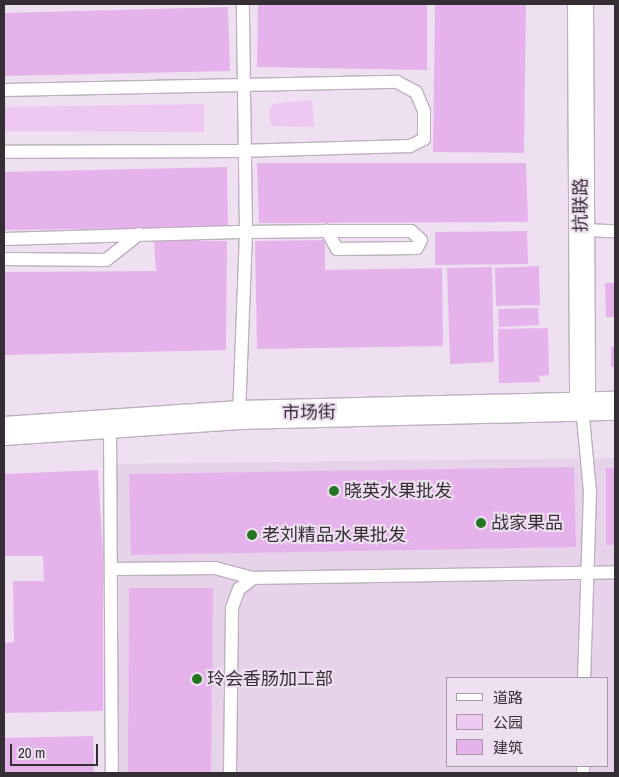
<!DOCTYPE html>
<html>
<head>
<meta charset="utf-8">
<style>
	body { margin:0 }
	#map { position:relative; width:619px; height:777px; overflow:hidden; background:#efe0f1; font-family:"Archivo Narrow","Noto Sans SC",sans-serif }
	div>[style] { position:absolute }
	[style*='--x'] { left:calc(var(--x)*1px); top:calc(var(--y)*1px); width:calc(var(--w)*1px); rotate:calc(var(--a)*1deg) }
	.built>* { inset:0; background:#e6d3e9 }
	.green>* { inset:0; background:#eec8f3 }
	.building>* { inset:0; background:#e6b2ec }
	.roads { filter:drop-shadow(1px 0 #bdafbf) drop-shadow(-1px 0 #bdafbf) drop-shadow(0 1px #bdafbf) drop-shadow(0 -1px #bdafbf) }
	.service>* { height:12px; margin:-6px; padding:0 6px; transform-origin:6px; border-radius:6px; background:#fff }
	.minor>* { height:25px; margin:-12.5px; padding:0 12.5px; transform-origin:12.5px; border-radius:12.5px; background:#fff }
	.tertiary>* { height:28px; margin:-14px; padding:0 14px; transform-origin:14px; border-radius:14px; background:#fff }
	.dots>* { width:14px; height:14px; translate:-50% -50%; box-sizing:border-box; border:2px solid #efe0f1; border-radius:50% }
	span { translate:-50% -50%; white-space:nowrap; text-align:center; line-height:1.15; -webkit-text-stroke:4px #efe0f1; paint-order:stroke }
	.street-label { font-size:18px; color:#352f35 }
	.poi-label { font-size:18px; color:#352f35 }
	.left { translate:0 -50%; text-align:left }
	.frame { position:absolute; inset:0; border:5px solid #352f35; pointer-events:none }
	.legend { position:absolute; left:446px; top:677px; width:162px; height:90px; box-sizing:border-box; background:#efe0f1; border:1px solid #a599a6; margin:0; padding:6px 9px; list-style:none; font-size:15px; color:#352f35 }
	.legend li { display:flex; align-items:center; gap:10px; height:25px }
	.legend b { width:25px; border:1px solid #a599a6 }
	.scale { position:absolute; left:10px; top:744px; width:88px; height:22px; box-sizing:border-box; border:2px solid #352f35; border-top:0; padding-left:6px; font-size:15px; line-height:18px; white-space:nowrap; color:#352f35; -webkit-text-stroke:4px #efe0f1; paint-order:stroke }
</style>
</head>
<body>
<div id="map">
	<div class="built">
		<i style="clip-path:polygon(evenodd,615px 458px,615px 773px,119px 773px,118px 464px,615px 458px,448px 678px,608px 678px,608px 766px,448px 766px,448px 678px)"></i>
	</div>
	<div class="green">
		<i style="clip-path:polygon(312px 100px,314px 127px,271px 126px,269px 111px,273px 104px)"></i>
		<i style="clip-path:polygon(204px 104px,204px 132px,4px 131px,4px 107px)"></i>
	</div>
	<div class="building">
		<i style="clip-path:polygon(258px 4px,427px 4px,427px 70px,257px 67px)"></i>
		<i style="clip-path:polygon(435px 4px,526px 4px,524px 153px,433px 152px)"></i>
		<i style="clip-path:polygon(228px 7px,230px 71px,4px 76px,4px 13px)"></i>
		<i style="clip-path:polygon(257px 163px,526px 163px,528px 222px,259px 223px)"></i>
		<i style="clip-path:polygon(227px 167px,228px 227px,4px 230px,4px 172px)"></i>
		<i style="clip-path:polygon(527px 231px,528px 264px,435px 265px,435px 232px)"></i>
		<i style="clip-path:polygon(154px 240px,227px 241px,226px 350px,4px 355px,4px 272px,156px 271px)"></i>
		<i style="clip-path:polygon(325px 240px,325px 270px,442px 268px,443px 346px,257px 349px,255px 241px)"></i>
		<i style="clip-path:polygon(539px 266px,540px 305px,496px 306px,495px 268px)"></i>
		<i style="clip-path:polygon(492px 267px,494px 362px,450px 364px,447px 268px)"></i>
		<i style="clip-path:polygon(605px 283px,615px 283px,615px 317px,606px 317px)"></i>
		<i style="clip-path:polygon(538px 308px,539px 325px,499px 327px,498px 309px)"></i>
		<i style="clip-path:polygon(548px 328px,549px 375px,539px 376px,540px 382px,499px 383px,498px 329px)"></i>
		<i style="clip-path:polygon(611px 347px,615px 347px,615px 367px,611px 367px)"></i>
		<i style="clip-path:polygon(574px 467px,576px 547px,131px 555px,129px 474px)"></i>
		<i style="clip-path:polygon(606px 468px,615px 468px,615px 545px,606px 545px)"></i>
		<i style="clip-path:polygon(98px 470px,103px 555px,103px 711px,4px 713px,4px 643px,14px 642px,13px 581px,44px 581px,43px 556px,4px 556px,4px 474px)"></i>
		<i style="clip-path:polygon(129px 588px,213px 588px,211px 773px,128px 773px)"></i>
		<i style="clip-path:polygon(93px 736px,94px 773px,4px 773px,4px 738px)"></i>
	</div>
	<div class="roads">
		<div class="service">
			<i style="--x:4;--y:90;--w:393;--a:-1.2"></i>
			<i style="--x:397;--y:82;--w:21;--a:28"></i>
			<i style="--x:416;--y:92;--w:21;--a:67"></i>
			<i style="--x:424;--y:111;--w:28;--a:90"></i>
			<i style="--x:424;--y:139;--w:16;--a:153"></i>
			<i style="--x:410;--y:146;--w:164;--a:178.3"></i>
			<i style="--x:246;--y:151;--w:242;--a:179.8"></i>
			<i style="--x:581;--y:230;--w:34;--a:2"></i>
			<i style="--x:4;--y:239;--w:242;--a:-1.7"></i>
			<i style="--x:246;--y:232;--w:81;--a:-0.7"></i>
			<i style="--x:327;--y:231;--w:84;--a:0"></i>
			<i style="--x:411;--y:231;--w:13;--a:42"></i>
			<i style="--x:421;--y:240;--w:9;--a:117"></i>
			<i style="--x:417;--y:248;--w:80;--a:179.3"></i>
			<i style="--x:337;--y:249;--w:21;--a:-119"></i>
			<i style="--x:4;--y:259;--w:102;--a:0.6"></i>
			<i style="--x:106;--y:260;--w:42;--a:-38.2"></i>
			<i style="--x:582;--y:407;--w:84;--a:84.6"></i>
			<i style="--x:590;--y:491;--w:187;--a:91.8"></i>
			<i style="--x:239;--y:415;--w:183;--a:-87.8"></i>
			<i style="--x:246;--y:232;--w:228;--a:-90.8"></i>
			<i style="--x:110;--y:424;--w:349;--a:89.7"></i>
			<i style="--x:112;--y:569;--w:103;--a:-0.6"></i>
			<i style="--x:215;--y:568;--w:39;--a:15"></i>
			<i style="--x:230;--y:773;--w:165;--a:-89.3"></i>
			<i style="--x:232;--y:608;--w:20;--a:-70"></i>
			<i style="--x:239;--y:589;--w:18;--a:-38"></i>
			<i style="--x:253;--y:578;--w:362;--a:-0.9"></i>
			<i style="--x:583;--y:773;--w:7;--a:-90"></i>
		</div>
		<div class="minor">
			<i style="--x:580;--y:4;--w:403;--a:89.7"></i>
		</div>
		<div class="tertiary">
			<i style="--x:4;--y:431;--w:236;--a:-3.9"></i>
			<i style="--x:239;--y:415;--w:376;--a:-1.4"></i>
		</div>
	</div>
	<div class="dots">
		<i style="left:334px;top:491px;background:#237621"></i>
		<i style="left:481px;top:523px;background:#237621"></i>
		<i style="left:252px;top:535px;background:#237621"></i>
		<i style="left:197px;top:679px;background:#237621"></i>
	</div>
	<div class="street-label">
		<span style="left:581px;top:205px;rotate:-90deg">抗联路</span>
		<span style="left:309px;top:413px;rotate:-1deg">市场街</span>
	</div>
	<div class="poi-label">
		<span class="left" style="left:344px;top:491px">晓英水果批发</span>
		<span class="left" style="left:491px;top:523px">战家果品</span>
		<span class="left" style="left:262px;top:535px">老刘精品水果批发</span>
		<span class="left" style="left:207px;top:679px">玲会香肠加工部</span>
	</div>
	<div class="frame"></div>
	<ul class="legend">
	<li><b style="height:6px;background:#fff"></b>道路</li>
	<li><b style="height:14px;background:#eec8f3"></b>公园</li>
	<li><b style="height:14px;background:#e6b2ec"></b>建筑</li>
	</ul>
	<div class="scale">20 m</div>
</div>
</body>
</html>
